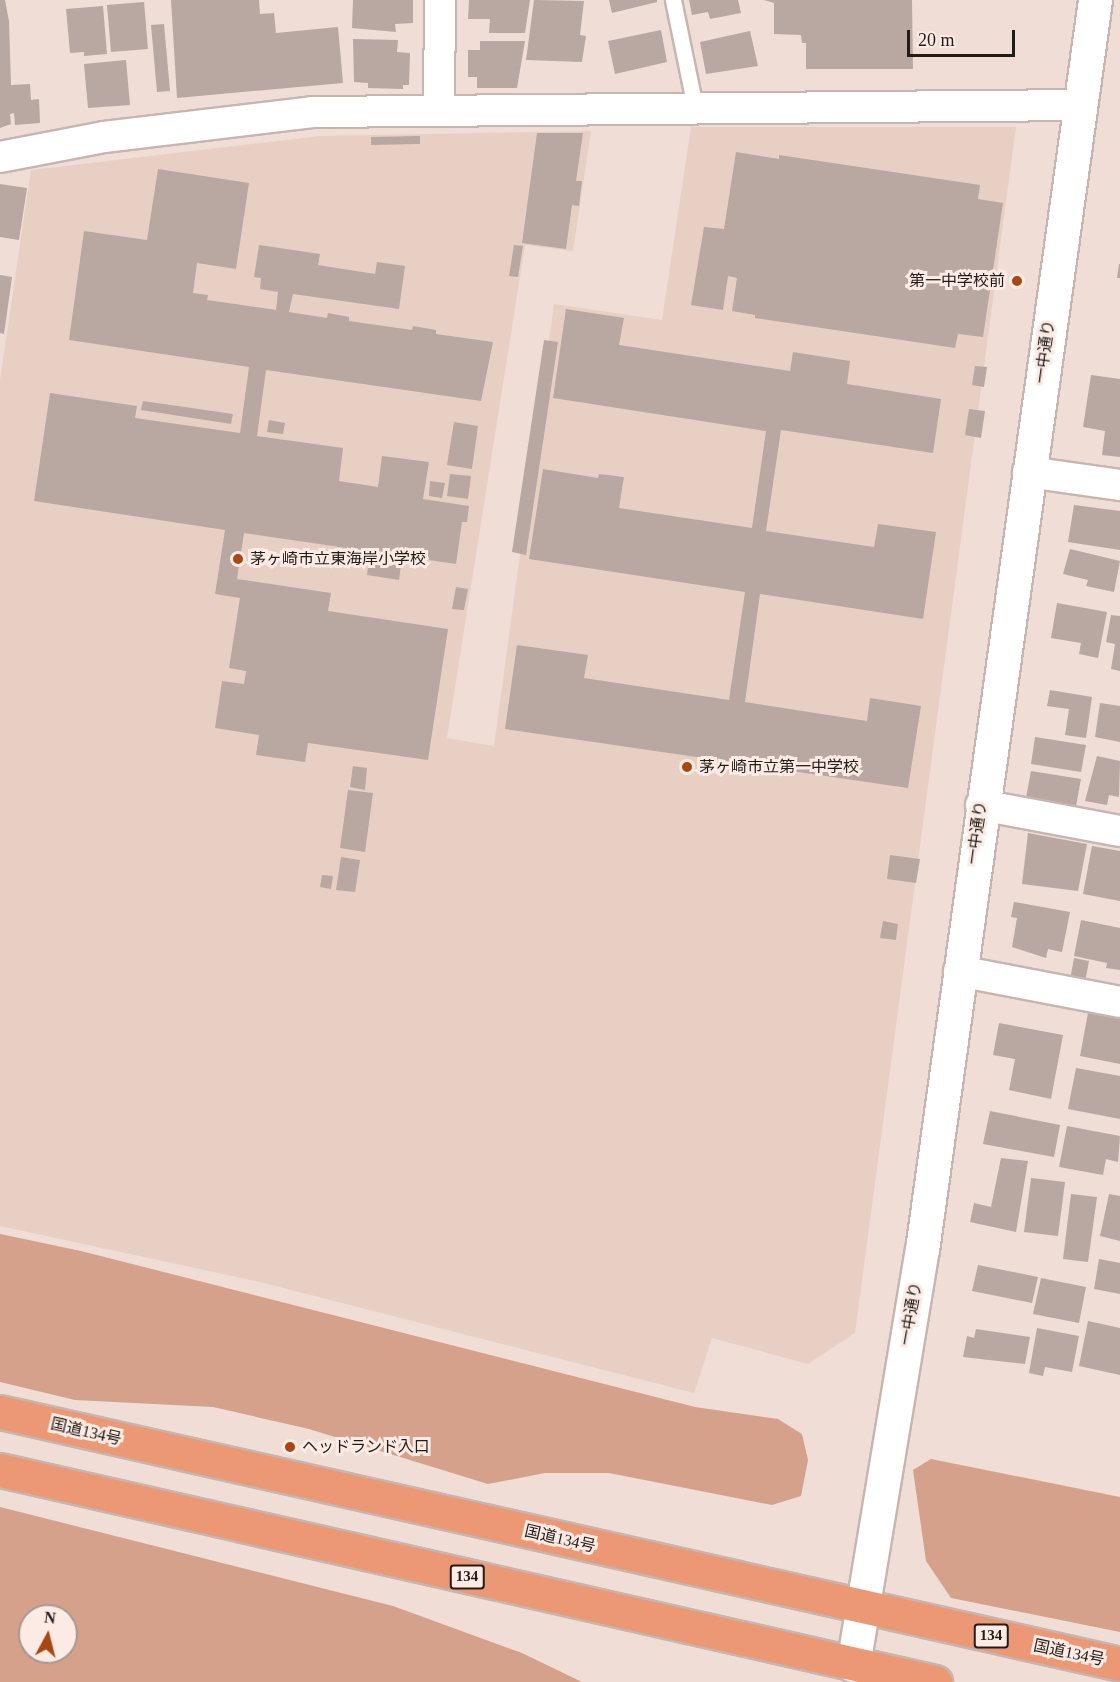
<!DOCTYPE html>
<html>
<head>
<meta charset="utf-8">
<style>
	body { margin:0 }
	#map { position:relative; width:1120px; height:1682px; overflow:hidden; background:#efddd6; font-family:"Times New Roman","Noto Sans JP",serif }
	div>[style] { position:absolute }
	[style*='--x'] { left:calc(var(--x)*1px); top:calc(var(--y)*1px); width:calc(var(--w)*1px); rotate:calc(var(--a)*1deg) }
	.built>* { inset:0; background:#e8cfc4 }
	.forest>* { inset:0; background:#d5a18b }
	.building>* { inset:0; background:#b8a8a1 }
	.roads { filter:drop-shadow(2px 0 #c6b6af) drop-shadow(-2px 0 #c6b6af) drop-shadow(0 2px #c6b6af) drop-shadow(0 -2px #c6b6af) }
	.service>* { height:15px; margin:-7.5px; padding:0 7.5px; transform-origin:7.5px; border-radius:7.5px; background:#fff }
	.minor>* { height:30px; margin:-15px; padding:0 15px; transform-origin:15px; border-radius:15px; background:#fff }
	.tertiary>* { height:33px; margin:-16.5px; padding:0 16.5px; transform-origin:16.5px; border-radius:16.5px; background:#fff }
	.trunk>* { height:33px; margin:-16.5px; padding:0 16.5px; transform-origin:16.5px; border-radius:16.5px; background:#ec9874 }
	.dots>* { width:16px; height:16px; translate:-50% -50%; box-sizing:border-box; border:3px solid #fcebe4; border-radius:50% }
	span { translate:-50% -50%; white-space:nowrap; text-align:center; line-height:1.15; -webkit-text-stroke:6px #fcebe4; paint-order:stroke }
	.shield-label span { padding:2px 4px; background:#fcebe4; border:2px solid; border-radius:4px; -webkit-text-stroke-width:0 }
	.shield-label { font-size:15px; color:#221c19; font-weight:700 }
	.poi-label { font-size:16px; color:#221c19 }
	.right { translate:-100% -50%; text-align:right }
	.left { translate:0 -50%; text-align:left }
	.street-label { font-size:16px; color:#221c19 }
	.north { position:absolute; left:18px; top:1604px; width:60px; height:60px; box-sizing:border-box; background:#fcebe4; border:2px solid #a59893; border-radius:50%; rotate:7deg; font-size:16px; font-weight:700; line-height:24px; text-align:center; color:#221c19 }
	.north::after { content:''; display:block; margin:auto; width:21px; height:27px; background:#aa4612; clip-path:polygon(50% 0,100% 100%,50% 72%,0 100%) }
	.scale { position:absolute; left:907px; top:30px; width:108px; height:27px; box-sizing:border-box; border:3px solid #221c19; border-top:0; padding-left:8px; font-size:18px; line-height:21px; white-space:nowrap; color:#221c19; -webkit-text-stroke:4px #fcebe4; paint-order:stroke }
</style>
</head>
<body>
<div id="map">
	<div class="built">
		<i style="clip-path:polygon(691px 127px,1016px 127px,855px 1333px,808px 1364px,712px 1338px,694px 1393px,260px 1282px,0 1226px,0 380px,31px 170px,320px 136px,591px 131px,573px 251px,525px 245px,447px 738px,494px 746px,554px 304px,662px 320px)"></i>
	</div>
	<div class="forest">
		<i style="clip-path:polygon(0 1234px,81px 1251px,695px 1407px,778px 1419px,802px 1434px,808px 1460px,801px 1496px,772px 1505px,609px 1473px,545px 1473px,488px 1484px,309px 1429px,213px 1407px,75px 1400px,0 1382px)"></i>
		<i style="clip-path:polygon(931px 1459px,1120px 1497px,1120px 1632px,951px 1598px,926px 1561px,913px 1470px)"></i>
		<i style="clip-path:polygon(evenodd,0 1507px,393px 1606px,522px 1653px,582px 1682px,0 1682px,0 1507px,30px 1616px,66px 1616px,66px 1652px,30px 1652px,30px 1616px)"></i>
	</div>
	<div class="building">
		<i style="clip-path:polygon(0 0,5px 0,9px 21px,11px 85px,30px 84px,31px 100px,39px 99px,40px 123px,15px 125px,14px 113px,10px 114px,11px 124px,0 128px)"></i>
		<i style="clip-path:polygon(171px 0,259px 0,260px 14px,274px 13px,276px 33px,338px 27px,343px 83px,177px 98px)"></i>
		<i style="clip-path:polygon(353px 0,413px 0,413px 23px,395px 24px,396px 32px,352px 28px)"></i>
		<i style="clip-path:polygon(469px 0,530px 0,525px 33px,489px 33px,490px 19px,468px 19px)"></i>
		<i style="clip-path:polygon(534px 0,584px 1px,580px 35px,586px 36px,582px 62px,526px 60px)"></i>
		<i style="clip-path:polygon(609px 0,657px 0,657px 2px,612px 13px)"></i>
		<i style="clip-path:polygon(689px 0,738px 0,741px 13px,710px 19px,708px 12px,692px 15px)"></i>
		<i style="clip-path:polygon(764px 0,912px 0,913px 69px,806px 69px,806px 43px,802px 43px,801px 35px,774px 34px,774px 3px)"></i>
		<i style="clip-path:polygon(144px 2px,148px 49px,111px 52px,107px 5px)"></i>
		<i style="clip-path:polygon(103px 6px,107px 54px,84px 56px,84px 52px,70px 53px,66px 9px)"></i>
		<i style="clip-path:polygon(164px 24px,170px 91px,157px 92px,151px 25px)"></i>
		<i style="clip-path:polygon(661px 30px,667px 62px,615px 74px,608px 41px)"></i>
		<i style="clip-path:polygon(750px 31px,758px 66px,706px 74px,700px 42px)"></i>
		<i style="clip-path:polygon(353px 39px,398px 40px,397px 52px,410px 53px,409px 85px,403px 85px,403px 89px,368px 88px,368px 83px,354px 82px)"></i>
		<i style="clip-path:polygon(480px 41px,525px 41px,517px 88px,477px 88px,477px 77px,468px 77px,468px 50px,480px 50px)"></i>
		<i style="clip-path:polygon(126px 60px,130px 105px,88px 108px,84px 64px)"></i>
		<i style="clip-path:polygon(537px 133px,583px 133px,576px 181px,582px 181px,579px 206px,572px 205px,566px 249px,522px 243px)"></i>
		<i style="clip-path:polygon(420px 136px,420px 144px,371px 145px,371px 137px)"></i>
		<i style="clip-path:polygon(736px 152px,779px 159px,779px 155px,980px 185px,978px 199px,1003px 203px,983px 337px,958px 334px,955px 348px,755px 318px,755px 315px,732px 311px,737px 278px,728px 276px,723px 310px,691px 305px,704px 227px,724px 229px)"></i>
		<i style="clip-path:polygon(158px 169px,249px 183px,236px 269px,197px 263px,193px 293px,208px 295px,207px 300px,276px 310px,278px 292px,260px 289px,261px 278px,254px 277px,259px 245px,320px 254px,318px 265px,375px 274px,377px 262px,405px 266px,399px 309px,293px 294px,289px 312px,327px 318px,328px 313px,349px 317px,349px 321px,412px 330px,413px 326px,436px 330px,436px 334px,493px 342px,481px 401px,266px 370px,257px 436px,343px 448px,339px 481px,378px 487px,382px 456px,429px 462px,423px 499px,469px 506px,467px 522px,462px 522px,456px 564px,244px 533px,237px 579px,331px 593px,328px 611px,448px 629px,428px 760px,308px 743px,305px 762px,256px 755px,259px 735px,215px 728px,222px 681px,244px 684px,246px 671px,229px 668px,240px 598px,215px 594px,225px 530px,34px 501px,50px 393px,137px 406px,135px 418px,240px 433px,249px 367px,69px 340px,84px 231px,147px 240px)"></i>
		<i style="clip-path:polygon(0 184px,27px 188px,19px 240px,0 237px)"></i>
		<i style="clip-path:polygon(514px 245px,523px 246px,518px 277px,509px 276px)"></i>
		<i style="clip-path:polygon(1119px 264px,1120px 264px,1120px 278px,1117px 278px)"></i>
		<i style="clip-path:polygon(0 275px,12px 277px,4px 334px,0 333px)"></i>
		<i style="clip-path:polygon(566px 309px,624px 318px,619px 345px,790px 371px,793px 352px,850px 361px,847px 384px,941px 399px,933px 453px,781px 430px,766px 531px,874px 547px,878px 524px,936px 532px,923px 619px,760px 594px,745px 702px,867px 721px,870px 698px,921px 706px,908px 788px,505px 729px,517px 645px,588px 655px,584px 678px,729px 700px,745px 592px,529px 559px,543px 469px,598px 478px,599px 474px,624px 477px,619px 508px,752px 528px,766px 431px,553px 398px)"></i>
		<i style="clip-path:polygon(544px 340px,558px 342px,526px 555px,512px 552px)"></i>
		<i style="clip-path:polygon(975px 366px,987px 367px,984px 387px,972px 385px)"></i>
		<i style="clip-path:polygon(1091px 375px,1120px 379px,1120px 457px,1102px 455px,1105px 431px,1083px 427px)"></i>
		<i style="clip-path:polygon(143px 401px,233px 414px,231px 424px,141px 410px)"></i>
		<i style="clip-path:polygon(969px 409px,985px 411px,981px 438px,965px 435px)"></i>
		<i style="clip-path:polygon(269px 420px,285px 423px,283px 434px,267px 432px)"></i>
		<i style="clip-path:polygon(454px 422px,478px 426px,472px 469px,447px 465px)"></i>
		<i style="clip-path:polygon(450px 474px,471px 476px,468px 499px,447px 496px)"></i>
		<i style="clip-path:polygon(430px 481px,445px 483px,442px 498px,429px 496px)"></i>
		<i style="clip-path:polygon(1074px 505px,1120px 511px,1120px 550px,1068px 542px)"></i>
		<i style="clip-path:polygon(1070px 549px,1120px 561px,1114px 592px,1086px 586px,1088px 580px,1063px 574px)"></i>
		<i style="clip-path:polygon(370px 554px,402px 559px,399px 580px,367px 575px)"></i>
		<i style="clip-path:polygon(456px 587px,468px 589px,464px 610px,452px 609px)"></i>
		<i style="clip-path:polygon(1057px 603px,1107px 612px,1098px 658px,1079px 654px,1081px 643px,1051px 638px)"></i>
		<i style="clip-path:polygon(1111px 615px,1120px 616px,1120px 671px,1111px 669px,1115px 644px,1106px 642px)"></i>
		<i style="clip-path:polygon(1050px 690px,1092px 697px,1086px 738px,1065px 735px,1069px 709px,1047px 706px)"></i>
		<i style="clip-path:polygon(1100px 703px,1120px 706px,1120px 742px,1095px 737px)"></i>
		<i style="clip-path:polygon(1035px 737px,1086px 745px,1081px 772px,1031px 764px)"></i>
		<i style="clip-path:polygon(1097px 756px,1120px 761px,1119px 797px,1109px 795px,1107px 805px,1085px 801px)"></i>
		<i style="clip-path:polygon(353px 766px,367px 768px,365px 790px,350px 787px)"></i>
		<i style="clip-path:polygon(1031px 771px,1081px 779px,1076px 806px,1026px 798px)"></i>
		<i style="clip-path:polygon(348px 790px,373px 793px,365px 852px,340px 848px)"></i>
		<i style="clip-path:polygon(1028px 833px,1087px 844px,1078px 891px,1022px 884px)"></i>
		<i style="clip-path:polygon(1092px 846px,1120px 851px,1120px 901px,1083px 894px)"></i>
		<i style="clip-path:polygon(890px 855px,920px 859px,916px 883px,887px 879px)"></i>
		<i style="clip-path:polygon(341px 857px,360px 860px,355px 892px,336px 890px)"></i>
		<i style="clip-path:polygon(322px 875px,333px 876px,331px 889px,320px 887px)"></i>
		<i style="clip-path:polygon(1014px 902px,1070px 912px,1062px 952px,1048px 949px,1046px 958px,1012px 947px,1017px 918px,1011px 917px)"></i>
		<i style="clip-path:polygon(1081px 920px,1120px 928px,1120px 970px,1106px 968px,1107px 963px,1074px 956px)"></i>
		<i style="clip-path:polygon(883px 921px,898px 924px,896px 940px,880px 938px)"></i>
		<i style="clip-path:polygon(1074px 958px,1089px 961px,1085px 982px,1070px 980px)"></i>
		<i style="clip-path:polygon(1088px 1013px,1120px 1019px,1120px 1064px,1080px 1056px)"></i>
		<i style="clip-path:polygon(999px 1023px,1063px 1035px,1051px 1099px,1009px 1090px,1015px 1059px,993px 1055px)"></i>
		<i style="clip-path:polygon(1076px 1068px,1120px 1076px,1120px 1119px,1068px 1109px)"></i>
		<i style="clip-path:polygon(990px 1111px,1060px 1125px,1054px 1157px,983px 1144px)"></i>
		<i style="clip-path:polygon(1067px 1126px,1120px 1136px,1118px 1162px,1106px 1159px,1103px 1175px,1059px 1167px)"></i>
		<i style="clip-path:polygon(1001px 1158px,1028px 1161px,1016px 1232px,970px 1222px,974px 1203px,991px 1207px)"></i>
		<i style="clip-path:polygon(1031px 1178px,1065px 1182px,1058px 1236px,1024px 1232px)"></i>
		<i style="clip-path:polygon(1071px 1194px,1097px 1197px,1088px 1262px,1063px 1259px)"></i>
		<i style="clip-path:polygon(1109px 1194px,1120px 1196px,1120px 1241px,1100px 1236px)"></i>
		<i style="clip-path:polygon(1099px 1259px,1120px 1263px,1120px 1294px,1094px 1289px)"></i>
		<i style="clip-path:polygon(978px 1265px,1038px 1277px,1032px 1303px,972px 1291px)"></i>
		<i style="clip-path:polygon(1041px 1278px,1086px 1287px,1079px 1323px,1033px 1314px)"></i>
		<i style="clip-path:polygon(1088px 1321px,1120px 1328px,1120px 1375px,1079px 1366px)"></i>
		<i style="clip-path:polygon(1037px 1328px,1079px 1336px,1072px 1372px,1045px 1367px,1043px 1376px,1029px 1373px)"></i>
		<i style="clip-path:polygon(976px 1329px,1030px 1337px,1025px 1364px,963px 1357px,967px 1336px,974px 1338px)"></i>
	</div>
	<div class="roads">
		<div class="service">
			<i style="--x:673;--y:0;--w:109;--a:78.4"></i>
		</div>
		<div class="minor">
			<i style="--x:439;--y:110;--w:110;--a:-89.5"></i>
			<i style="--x:0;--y:157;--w:106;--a:-10.9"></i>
			<i style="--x:104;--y:137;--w:210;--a:-6.8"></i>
			<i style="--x:313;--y:112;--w:767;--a:-0.52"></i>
			<i style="--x:1028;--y:472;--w:93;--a:8"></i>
			<i style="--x:981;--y:805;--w:141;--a:10.6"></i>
			<i style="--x:959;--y:971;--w:164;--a:10.9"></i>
		</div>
		<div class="tertiary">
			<i style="--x:853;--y:1665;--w:421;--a:-80.6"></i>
			<i style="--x:922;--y:1250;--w:1262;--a:-82.12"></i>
		</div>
		<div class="trunk">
			<i style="--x:0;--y:1412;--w:1148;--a:12.68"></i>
			<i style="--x:0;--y:1470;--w:959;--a:12.78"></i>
		</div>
	</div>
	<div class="dots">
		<i style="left:1017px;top:281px;background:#aa4612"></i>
		<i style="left:238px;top:559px;background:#aa4612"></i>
		<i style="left:687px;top:767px;background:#aa4612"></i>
		<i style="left:290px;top:1447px;background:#aa4612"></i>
	</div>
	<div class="shield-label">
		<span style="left:467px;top:1577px">134</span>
		<span style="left:991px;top:1636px">134</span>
	</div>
	<div class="poi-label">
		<span class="right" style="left:1005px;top:281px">第一中学校前</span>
		<span class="left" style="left:250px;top:559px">茅ヶ崎市立東海岸小学校</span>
		<span class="left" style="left:699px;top:767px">茅ヶ崎市立第一中学校</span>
		<span class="left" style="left:302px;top:1447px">ヘッドランド入口</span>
	</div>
	<div class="street-label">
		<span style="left:1045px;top:352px;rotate:-82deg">一中通り</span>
		<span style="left:977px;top:833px;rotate:-82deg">一中通り</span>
		<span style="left:911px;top:1314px;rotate:-80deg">一中通り</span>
		<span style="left:86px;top:1432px;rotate:13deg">国道134号</span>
		<span style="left:560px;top:1539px;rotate:13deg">国道134号</span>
		<span style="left:1069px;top:1653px;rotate:12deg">国道134号</span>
	</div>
	<div class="north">N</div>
	<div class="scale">20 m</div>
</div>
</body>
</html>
